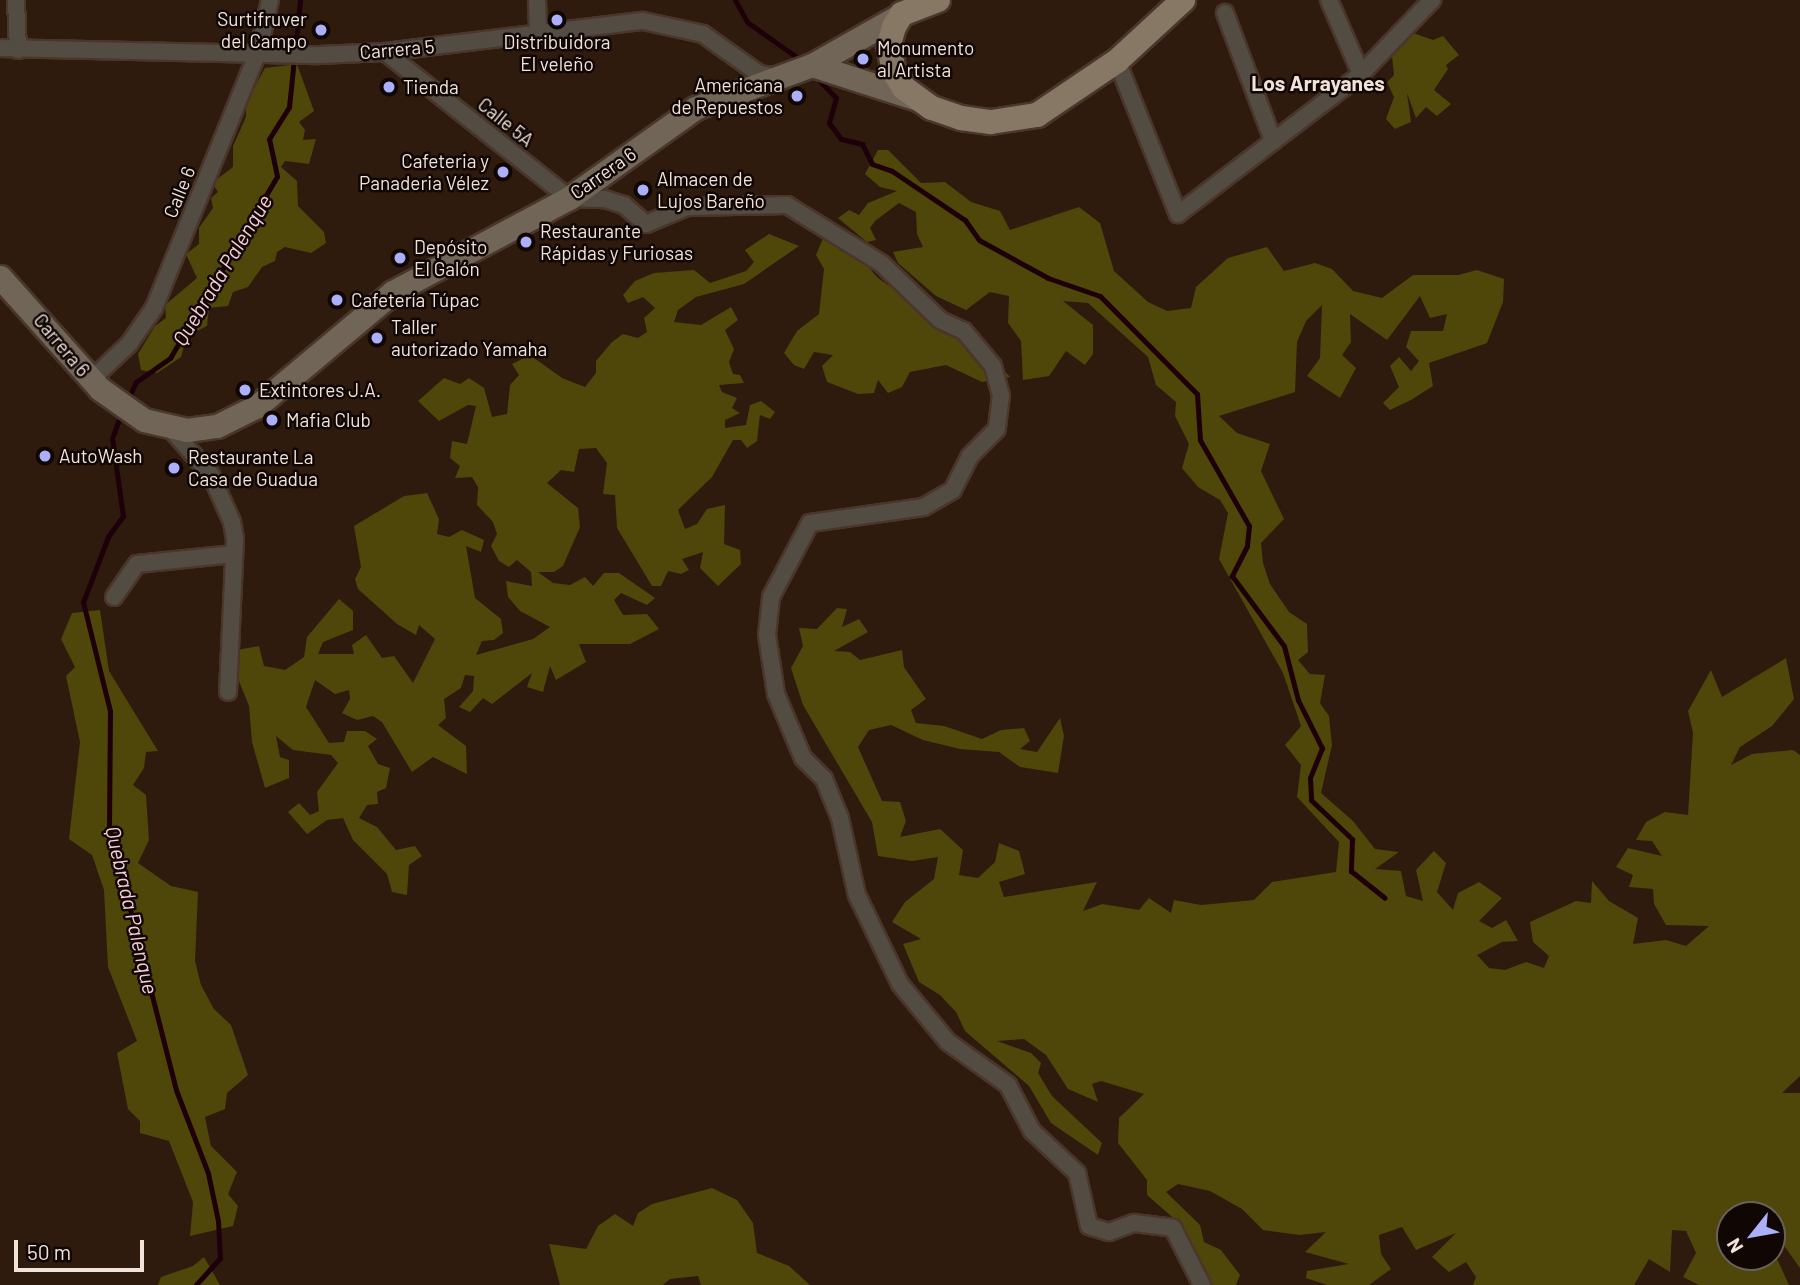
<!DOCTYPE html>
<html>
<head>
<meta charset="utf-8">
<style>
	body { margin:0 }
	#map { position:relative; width:1800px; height:1285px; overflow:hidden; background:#2f1a0e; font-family:Barlow,sans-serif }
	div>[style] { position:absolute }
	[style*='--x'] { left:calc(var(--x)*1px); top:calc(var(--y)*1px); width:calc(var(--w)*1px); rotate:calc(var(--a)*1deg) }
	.green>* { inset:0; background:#4f460a }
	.stream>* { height:5px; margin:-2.5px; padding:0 2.5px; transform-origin:2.5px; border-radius:2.5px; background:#1d000a }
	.roads { filter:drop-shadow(2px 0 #4a362b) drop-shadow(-2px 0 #4a362b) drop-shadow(0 2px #4a362b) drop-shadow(0 -2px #4a362b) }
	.street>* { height:16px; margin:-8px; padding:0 8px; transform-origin:8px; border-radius:8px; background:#534c43 }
	.secondary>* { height:23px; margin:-11.5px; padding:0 11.5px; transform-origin:11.5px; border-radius:11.5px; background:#706556 }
	.primary>* { height:24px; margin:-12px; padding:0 12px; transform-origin:12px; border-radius:12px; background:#877865 }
	.dots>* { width:19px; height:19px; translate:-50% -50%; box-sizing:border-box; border:4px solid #100704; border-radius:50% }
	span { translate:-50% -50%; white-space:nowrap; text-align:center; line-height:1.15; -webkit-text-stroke:5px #100704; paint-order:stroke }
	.poi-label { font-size:19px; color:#f1e2da }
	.right { translate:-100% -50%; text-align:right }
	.left { translate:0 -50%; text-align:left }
	.street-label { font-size:19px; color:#f1e2da }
	.neighbourhood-label { font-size:21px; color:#f1e2da; font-weight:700 }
	.water-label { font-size:21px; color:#faccda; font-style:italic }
	.north { position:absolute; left:1716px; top:1201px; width:70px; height:70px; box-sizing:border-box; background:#100704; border:2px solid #6a5f5a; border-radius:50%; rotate:239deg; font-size:19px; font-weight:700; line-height:28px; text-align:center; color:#f1e2da }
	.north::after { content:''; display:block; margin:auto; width:24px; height:32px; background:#acaffb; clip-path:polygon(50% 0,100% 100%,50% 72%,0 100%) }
	.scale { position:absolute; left:14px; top:1240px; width:130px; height:32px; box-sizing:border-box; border:4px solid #f1e2da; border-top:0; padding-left:9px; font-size:21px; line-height:24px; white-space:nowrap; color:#f1e2da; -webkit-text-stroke:5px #100704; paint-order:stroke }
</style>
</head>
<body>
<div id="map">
	<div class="green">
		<i style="clip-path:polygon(1413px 33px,1433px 40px,1443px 36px,1459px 55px,1446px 65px,1448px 69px,1434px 90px,1451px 104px,1437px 116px,1426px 107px,1416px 118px,1407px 93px,1411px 122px,1395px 129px,1386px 119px,1394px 97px,1387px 82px,1394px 75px,1391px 47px)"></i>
		<i style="clip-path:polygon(297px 64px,314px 111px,299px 122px,305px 130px,303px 140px,316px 139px,309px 164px,285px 161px,281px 167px,297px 181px,298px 206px,324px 232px,326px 243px,311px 253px,285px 247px,277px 252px,275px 261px,262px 267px,248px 287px,233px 292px,228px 306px,209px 308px,207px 326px,187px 336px,181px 357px,157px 373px,141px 370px,138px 354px,155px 326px,166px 318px,165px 305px,197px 278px,186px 254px,199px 244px,199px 228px,213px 208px,211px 198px,218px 192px,212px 183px,233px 167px,233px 146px,246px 117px,246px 103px,265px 68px)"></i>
		<i style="clip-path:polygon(878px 150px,888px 150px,921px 183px,945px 182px,971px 202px,1000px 211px,1010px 230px,1079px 207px,1100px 223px,1114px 271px,1148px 302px,1167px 311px,1191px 308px,1196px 287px,1228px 258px,1267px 247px,1284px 271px,1315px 263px,1332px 269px,1353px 291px,1382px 298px,1413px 275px,1458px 275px,1477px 270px,1504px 279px,1503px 302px,1487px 343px,1429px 363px,1433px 386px,1411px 400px,1390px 410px,1383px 403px,1399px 387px,1390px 366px,1399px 357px,1411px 371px,1419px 361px,1406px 347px,1411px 331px,1443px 331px,1447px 314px,1430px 318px,1420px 296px,1387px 340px,1350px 314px,1351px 342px,1342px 355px,1356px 368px,1340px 398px,1307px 376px,1320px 358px,1322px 305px,1306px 321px,1297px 342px,1295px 392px,1219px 416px,1237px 433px,1270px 444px,1261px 471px,1284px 519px,1261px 543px,1263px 563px,1270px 584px,1289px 612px,1307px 624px,1308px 652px,1298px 660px,1310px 674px,1325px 675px,1320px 703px,1329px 716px,1332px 745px,1321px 793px,1353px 821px,1375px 849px,1399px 852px,1375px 869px,1401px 871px,1406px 896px,1423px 901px,1416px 870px,1434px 851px,1446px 863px,1437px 892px,1453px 910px,1458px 893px,1479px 882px,1502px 898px,1479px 921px,1492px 928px,1506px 920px,1518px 941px,1502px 942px,1477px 955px,1489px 968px,1505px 970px,1526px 962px,1544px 968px,1549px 956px,1533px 942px,1530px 922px,1576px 901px,1591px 903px,1592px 881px,1609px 901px,1638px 918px,1633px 944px,1666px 940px,1686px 946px,1709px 926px,1666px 925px,1654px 904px,1653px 889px,1629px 887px,1633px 875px,1616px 867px,1628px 848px,1662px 856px,1652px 841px,1636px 840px,1646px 822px,1665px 812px,1688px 815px,1693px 733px,1688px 711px,1711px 670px,1722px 697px,1786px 658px,1794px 699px,1772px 726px,1740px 747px,1731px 765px,1752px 754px,1793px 750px,1800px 755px,1800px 1076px,1782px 1093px,1800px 1093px,1800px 1268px,1785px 1247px,1777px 1214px,1772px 1221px,1772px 1215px,1730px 1215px,1730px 1257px,1772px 1257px,1772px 1248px,1789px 1285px,1699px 1285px,1683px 1277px,1696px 1253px,1686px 1231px,1672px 1230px,1670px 1272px,1649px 1259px,1634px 1285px,1473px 1285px,1476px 1277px,1466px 1262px,1449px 1272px,1432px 1257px,1456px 1233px,1416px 1250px,1402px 1227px,1379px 1235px,1381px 1254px,1391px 1269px,1369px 1285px,1327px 1285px,1306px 1278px,1307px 1271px,1349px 1264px,1305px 1252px,1326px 1232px,1299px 1235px,1263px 1230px,1242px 1209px,1210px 1191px,1178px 1184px,1166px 1192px,1200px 1225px,1204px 1242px,1221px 1250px,1240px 1275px,1236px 1285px,1210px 1285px,1179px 1223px,1147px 1195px,1147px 1180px,1118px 1143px,1119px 1118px,1144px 1094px,1101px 1081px,1092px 1084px,1098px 1102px,1068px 1089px,1046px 1055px,1024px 1039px,997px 1041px,1031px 1053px,1041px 1063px,1038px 1073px,1052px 1096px,1102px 1143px,1098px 1155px,1051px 1123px,1029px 1086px,965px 1031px,956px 1012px,940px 995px,919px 982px,903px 944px,921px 939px,892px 922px,905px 902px,934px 879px,938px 857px,912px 861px,878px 856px,872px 822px,803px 705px,791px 668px,803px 646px,799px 628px,817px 629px,837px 608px,847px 609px,842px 627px,859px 619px,868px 632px,834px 651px,850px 652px,860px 660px,902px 650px,904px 667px,926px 699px,911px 710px,916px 723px,944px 726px,982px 739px,1001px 730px,1024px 728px,1030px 741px,1020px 749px,1037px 752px,1060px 718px,1064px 736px,1058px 773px,1020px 767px,999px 752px,960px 749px,923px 740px,891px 725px,869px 730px,858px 747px,882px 801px,900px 802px,906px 821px,900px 837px,940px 829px,963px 850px,959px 875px,978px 878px,995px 862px,999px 843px,1019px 851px,1025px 874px,999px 882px,1004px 897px,1097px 882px,1083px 911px,1102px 904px,1139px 910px,1149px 898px,1171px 913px,1174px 900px,1201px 905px,1254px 900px,1272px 882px,1336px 872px,1339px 842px,1297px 797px,1301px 765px,1285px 745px,1301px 726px,1283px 673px,1219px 559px,1228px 513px,1220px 500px,1198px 487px,1182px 468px,1189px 444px,1175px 416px,1176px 402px,1156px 385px,1148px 357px,1088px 303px,1063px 301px,1093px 325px,1093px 354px,1085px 365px,1066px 351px,1049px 376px,1023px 380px,1021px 341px,1008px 323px,1009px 296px,990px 292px,966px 310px,936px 296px,898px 263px,893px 252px,923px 247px,917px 234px,916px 212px,899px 203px,875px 221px,870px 228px,876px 240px,867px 242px,838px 218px,849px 210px,859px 215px,868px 203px,897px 191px,880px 187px,865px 174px)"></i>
		<i style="clip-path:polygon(769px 234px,799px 246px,744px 284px,696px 297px,678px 310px,674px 322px,701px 325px,731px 307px,738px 320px,725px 330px,734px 349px,729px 362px,733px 374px,740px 375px,744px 383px,719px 385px,722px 392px,737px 398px,732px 408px,740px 413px,725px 420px,725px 428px,746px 425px,750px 405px,761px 401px,775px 412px,770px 419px,760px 415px,757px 441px,747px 448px,741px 440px,733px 440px,712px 477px,678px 510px,685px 529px,697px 524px,707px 509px,725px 505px,724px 544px,740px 550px,741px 564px,718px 586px,700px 568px,703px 552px,682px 559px,689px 570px,681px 574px,668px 571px,661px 586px,652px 586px,617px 528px,615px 495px,603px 494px,607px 463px,596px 448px,579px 449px,574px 472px,561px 470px,547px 483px,578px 508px,580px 527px,563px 566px,554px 572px,538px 572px,553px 583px,570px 585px,585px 577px,593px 586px,604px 573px,619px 573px,655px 598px,647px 605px,621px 593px,614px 600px,623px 615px,647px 614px,659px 629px,630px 644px,579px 644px,586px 662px,556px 680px,550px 666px,543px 692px,527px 687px,532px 673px,492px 704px,483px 698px,470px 712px,459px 707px,473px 691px,474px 676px,465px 675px,461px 688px,444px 699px,446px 718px,438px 725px,466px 746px,467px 774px,433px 757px,412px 772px,382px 722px,373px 716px,357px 720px,342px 713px,350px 699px,349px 690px,335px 694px,315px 680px,306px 707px,329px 743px,344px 742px,347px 731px,365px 731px,377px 739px,368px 746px,378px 764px,390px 768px,386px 788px,377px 792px,378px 804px,367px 805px,359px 818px,377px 827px,396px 850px,415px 846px,422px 856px,409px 865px,407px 895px,392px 892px,387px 874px,353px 840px,343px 818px,327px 820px,307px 834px,288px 812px,299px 803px,310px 815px,319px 811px,317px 792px,338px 763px,331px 755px,293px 750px,276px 736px,280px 757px,289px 760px,289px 778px,265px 788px,252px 742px,249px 706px,235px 671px,237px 650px,259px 646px,264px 666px,285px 670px,304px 657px,307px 637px,339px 599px,353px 611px,353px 630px,323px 642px,318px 654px,354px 654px,352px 645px,366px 635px,382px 658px,394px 656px,413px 683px,435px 639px,419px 625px,416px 635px,397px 624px,358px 589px,355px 579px,361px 567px,354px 526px,404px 496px,427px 493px,439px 519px,437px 534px,449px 537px,462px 530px,484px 540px,481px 552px,466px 546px,475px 598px,501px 619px,503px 633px,494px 640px,482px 641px,476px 655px,533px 639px,550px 627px,520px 611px,508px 597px,506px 581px,532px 586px,531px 572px,517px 560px,509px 567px,499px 561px,491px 546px,497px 534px,493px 522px,477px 505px,478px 487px,472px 477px,455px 478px,460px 466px,450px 458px,452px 441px,467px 444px,476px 406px,468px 405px,439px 421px,418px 401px,444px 378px,460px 384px,469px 378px,484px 388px,492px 417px,507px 414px,510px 385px,519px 375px,512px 364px,530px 355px,562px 378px,585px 387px,596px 373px,596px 361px,612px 342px,623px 334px,638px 338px,647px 332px,644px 318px,655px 308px,643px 297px,628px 303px,623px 295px,635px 281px,654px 273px,694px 270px,710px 283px,746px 271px,754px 262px,745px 250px)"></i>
		<i style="clip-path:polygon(824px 236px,854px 251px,878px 278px,994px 360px,1010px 377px,982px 382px,946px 365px,910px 372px,902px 387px,888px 393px,878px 380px,874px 393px,858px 394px,827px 382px,822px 366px,833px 355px,814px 352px,804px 369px,794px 365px,784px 353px,797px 331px,819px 314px,824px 269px,816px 255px)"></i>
		<i style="clip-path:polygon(100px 610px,109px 671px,158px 751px,146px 752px,144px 768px,133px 785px,146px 795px,149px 840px,138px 863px,171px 886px,198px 892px,195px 961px,201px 985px,214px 1009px,231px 1025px,248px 1075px,227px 1093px,225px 1109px,205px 1117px,211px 1146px,237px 1172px,228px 1194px,238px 1206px,233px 1226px,190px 1236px,193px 1202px,169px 1141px,140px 1133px,140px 1121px,128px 1109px,117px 1053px,137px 1041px,108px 967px,104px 890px,92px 855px,69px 839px,80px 742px,66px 676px,75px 667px,61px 639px,72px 613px)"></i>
		<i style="clip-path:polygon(712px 1188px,737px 1200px,753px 1223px,757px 1253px,789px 1266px,810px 1285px,701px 1285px,698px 1276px,670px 1279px,663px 1285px,560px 1285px,549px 1244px,586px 1249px,598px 1226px,615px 1214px,633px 1226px,638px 1213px,652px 1204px)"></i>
		<i style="clip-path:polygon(204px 1257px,220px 1285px,158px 1285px,161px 1277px,193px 1266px)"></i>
	</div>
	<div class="stream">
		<i style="--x:735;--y:0;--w:25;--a:61"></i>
		<i style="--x:747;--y:22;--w:67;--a:35.3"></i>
		<i style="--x:813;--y:74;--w:33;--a:46"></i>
		<i style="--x:836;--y:98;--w:26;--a:106"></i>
		<i style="--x:829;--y:123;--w:20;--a:53"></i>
		<i style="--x:841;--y:139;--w:22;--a:13"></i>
		<i style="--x:862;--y:144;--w:22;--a:63"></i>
		<i style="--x:872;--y:164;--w:21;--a:19"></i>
		<i style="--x:892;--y:171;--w:88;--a:33.9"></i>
		<i style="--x:965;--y:220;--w:24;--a:55"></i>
		<i style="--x:979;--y:240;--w:79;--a:28.8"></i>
		<i style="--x:1048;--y:278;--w:55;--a:19.1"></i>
		<i style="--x:1100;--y:296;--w:138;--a:45.3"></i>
		<i style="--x:1197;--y:394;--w:46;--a:86.3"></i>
		<i style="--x:1200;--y:440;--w:99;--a:60.3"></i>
		<i style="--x:1249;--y:526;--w:20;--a:96"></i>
		<i style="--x:1247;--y:546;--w:34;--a:117"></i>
		<i style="--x:1232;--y:576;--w:87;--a:53.4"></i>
		<i style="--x:1284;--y:646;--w:56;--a:75.5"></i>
		<i style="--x:1298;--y:700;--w:54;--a:63.4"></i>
		<i style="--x:1322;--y:748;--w:32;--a:112"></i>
		<i style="--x:1310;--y:778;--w:22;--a:87"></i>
		<i style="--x:1311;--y:800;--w:57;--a:43.6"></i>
		<i style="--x:1352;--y:839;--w:32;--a:92"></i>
		<i style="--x:1351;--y:871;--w:43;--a:38.5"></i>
		<i style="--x:128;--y:399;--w:19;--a:-65"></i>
		<i style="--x:136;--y:382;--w:42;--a:-35.2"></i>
		<i style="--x:170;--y:358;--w:211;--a:-59.5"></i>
		<i style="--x:277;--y:176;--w:38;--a:-102"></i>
		<i style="--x:269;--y:139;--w:38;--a:-58"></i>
		<i style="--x:289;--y:107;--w:108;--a:-84.1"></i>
		<i style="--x:122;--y:411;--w:29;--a:110"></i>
		<i style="--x:112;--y:438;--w:79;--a:82"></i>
		<i style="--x:123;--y:516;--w:26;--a:126"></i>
		<i style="--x:108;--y:537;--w:70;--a:111"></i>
		<i style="--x:83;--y:602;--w:112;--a:76.1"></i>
		<i style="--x:110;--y:711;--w:116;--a:90.5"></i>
		<i style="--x:109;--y:827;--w:271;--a:75.7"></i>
		<i style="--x:176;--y:1090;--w:89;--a:68.9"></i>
		<i style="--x:208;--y:1173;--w:49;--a:78.2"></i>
		<i style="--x:218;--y:1221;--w:37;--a:87"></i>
		<i style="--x:220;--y:1258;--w:36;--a:132"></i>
	</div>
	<div class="roads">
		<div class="street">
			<i style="--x:16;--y:0;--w:50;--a:87.7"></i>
			<i style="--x:537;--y:0;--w:35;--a:88"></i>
			<i style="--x:1329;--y:0;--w:81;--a:66.6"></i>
			<i style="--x:1225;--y:13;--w:137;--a:69.4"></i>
			<i style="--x:0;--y:48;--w:319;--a:1.3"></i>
			<i style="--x:319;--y:55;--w:66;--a:-2.6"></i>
			<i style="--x:385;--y:52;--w:260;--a:-6.9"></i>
			<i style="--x:643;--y:21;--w:61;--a:12.2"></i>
			<i style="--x:703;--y:34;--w:69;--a:35.5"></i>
			<i style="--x:759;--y:74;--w:20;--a:9"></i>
			<i style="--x:385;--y:52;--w:235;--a:38.4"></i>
			<i style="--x:569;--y:198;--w:36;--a:2"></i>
			<i style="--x:605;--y:199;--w:20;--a:18"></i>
			<i style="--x:624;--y:205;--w:29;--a:41"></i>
			<i style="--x:646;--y:224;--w:44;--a:-22.5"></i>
			<i style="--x:687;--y:207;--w:100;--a:-1.1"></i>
			<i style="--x:787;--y:205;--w:112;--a:31.8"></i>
			<i style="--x:882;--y:264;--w:81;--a:44"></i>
			<i style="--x:940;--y:320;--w:26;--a:25"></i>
			<i style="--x:964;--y:331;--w:45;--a:50.4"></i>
			<i style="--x:993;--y:366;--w:30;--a:75"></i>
			<i style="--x:1001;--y:395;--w:34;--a:97"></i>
			<i style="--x:997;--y:429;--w:38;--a:135"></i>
			<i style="--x:970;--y:456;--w:38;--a:117"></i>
			<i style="--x:953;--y:490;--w:34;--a:150"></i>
			<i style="--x:924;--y:507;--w:115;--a:172"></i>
			<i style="--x:810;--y:523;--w:84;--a:117.8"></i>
			<i style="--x:771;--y:597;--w:38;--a:96"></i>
			<i style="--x:767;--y:635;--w:60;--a:81.3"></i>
			<i style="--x:776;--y:694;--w:69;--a:67.1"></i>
			<i style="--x:803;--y:758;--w:30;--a:45"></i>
			<i style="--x:824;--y:779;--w:42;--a:67.7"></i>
			<i style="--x:840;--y:818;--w:79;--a:77.6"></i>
			<i style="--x:857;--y:895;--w:99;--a:64.2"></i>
			<i style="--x:900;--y:984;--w:75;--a:50.4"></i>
			<i style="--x:948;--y:1042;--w:74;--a:35.6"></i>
			<i style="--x:1008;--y:1085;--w:52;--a:62.4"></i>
			<i style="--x:1032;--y:1131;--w:62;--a:43"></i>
			<i style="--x:1077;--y:1173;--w:54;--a:77.2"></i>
			<i style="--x:1089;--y:1226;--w:21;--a:17"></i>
			<i style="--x:1109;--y:1232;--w:27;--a:-20"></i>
			<i style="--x:1134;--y:1223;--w:39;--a:7"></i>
			<i style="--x:1173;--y:1228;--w:64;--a:63"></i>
			<i style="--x:1117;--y:61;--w:165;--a:68.3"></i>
			<i style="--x:1178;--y:214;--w:230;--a:-37.4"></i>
			<i style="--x:1361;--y:74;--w:103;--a:-46.2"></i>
			<i style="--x:91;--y:380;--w:52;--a:-43.5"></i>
			<i style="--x:129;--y:344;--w:44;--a:-55.2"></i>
			<i style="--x:154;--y:308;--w:276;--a:-67.9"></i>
			<i style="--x:258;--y:52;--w:53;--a:-77"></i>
			<i style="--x:171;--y:429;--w:61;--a:49"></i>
			<i style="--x:211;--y:475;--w:51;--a:65.9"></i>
			<i style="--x:232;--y:522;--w:17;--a:80"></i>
			<i style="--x:235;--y:539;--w:153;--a:92.6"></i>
			<i style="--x:114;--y:597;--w:40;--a:-55.1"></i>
			<i style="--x:137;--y:564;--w:97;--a:-5.9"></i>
		</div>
		<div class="secondary">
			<i style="--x:812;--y:65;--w:111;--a:17.8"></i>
			<i style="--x:0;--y:277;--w:150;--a:48.2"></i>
			<i style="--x:100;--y:389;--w:54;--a:35.2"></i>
			<i style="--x:144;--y:420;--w:44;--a:13.1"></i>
			<i style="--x:187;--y:430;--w:30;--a:-8"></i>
			<i style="--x:217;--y:426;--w:45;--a:-26.6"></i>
			<i style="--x:257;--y:406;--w:177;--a:-40"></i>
			<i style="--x:393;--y:292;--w:200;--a:-28.1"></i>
			<i style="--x:569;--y:198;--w:155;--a:-35.5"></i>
			<i style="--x:695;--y:108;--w:125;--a:-20.2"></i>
			<i style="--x:812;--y:65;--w:103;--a:-29.5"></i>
		</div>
		<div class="primary">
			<i style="--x:938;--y:0;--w:39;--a:159"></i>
			<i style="--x:902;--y:14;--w:15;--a:122"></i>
			<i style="--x:894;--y:27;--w:19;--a:106"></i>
			<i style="--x:889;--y:45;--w:27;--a:80"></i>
			<i style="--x:894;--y:72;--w:19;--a:58"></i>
			<i style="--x:904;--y:88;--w:34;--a:36"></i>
			<i style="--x:932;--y:108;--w:31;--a:19"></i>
			<i style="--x:961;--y:118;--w:30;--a:8"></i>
			<i style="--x:991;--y:122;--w:47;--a:-8.7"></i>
			<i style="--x:1037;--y:115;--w:97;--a:-34"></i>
			<i style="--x:1117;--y:61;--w:90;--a:-42.7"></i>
		</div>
	</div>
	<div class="dots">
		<i style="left:557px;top:20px;background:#acaffb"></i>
		<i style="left:321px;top:30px;background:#acaffb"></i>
		<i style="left:863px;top:59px;background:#acaffb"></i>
		<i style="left:389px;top:87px;background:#acaffb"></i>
		<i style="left:797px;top:96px;background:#acaffb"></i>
		<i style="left:503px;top:172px;background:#acaffb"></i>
		<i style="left:643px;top:190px;background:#acaffb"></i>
		<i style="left:526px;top:242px;background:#acaffb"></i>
		<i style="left:400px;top:258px;background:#acaffb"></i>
		<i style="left:337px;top:300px;background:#acaffb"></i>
		<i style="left:377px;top:338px;background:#acaffb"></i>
		<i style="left:245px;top:390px;background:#acaffb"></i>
		<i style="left:272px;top:420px;background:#acaffb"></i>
		<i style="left:45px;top:456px;background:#acaffb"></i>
		<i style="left:174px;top:468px;background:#acaffb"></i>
	</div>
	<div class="poi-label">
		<span class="right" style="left:307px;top:30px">Surtifruver<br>del Campo</span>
		<span style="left:557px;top:53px">Distribuidora<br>El veleño</span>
		<span class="left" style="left:877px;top:59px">Monumento<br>al Artista</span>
		<span class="right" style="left:783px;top:96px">Americana<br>de Repuestos</span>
		<span class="left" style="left:403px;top:87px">Tienda</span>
		<span class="right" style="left:489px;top:172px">Cafeteria y<br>Panaderia Vélez</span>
		<span class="left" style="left:657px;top:190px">Almacen de<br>Lujos Bareño</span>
		<span class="left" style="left:540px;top:242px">Restaurante<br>Rápidas y Furiosas</span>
		<span class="left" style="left:414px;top:258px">Depósito<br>El Galón</span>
		<span class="left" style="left:351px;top:300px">Cafetería Túpac</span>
		<span class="left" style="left:391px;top:338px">Taller<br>autorizado Yamaha</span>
		<span class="left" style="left:259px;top:390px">Extintores J.A.</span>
		<span class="left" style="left:286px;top:420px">Mafia Club</span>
		<span class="left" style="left:59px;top:456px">AutoWash</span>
		<span class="left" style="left:188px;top:468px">Restaurante La<br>Casa de Guadua</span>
	</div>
	<div class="street-label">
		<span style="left:397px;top:49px;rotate:-5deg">Carrera 5</span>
		<span style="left:506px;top:122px;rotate:39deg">Calle 5A</span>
		<span style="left:603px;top:173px;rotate:-35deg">Carrera 6</span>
		<span style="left:179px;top:192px;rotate:-68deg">Calle 6</span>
		<span style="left:62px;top:345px;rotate:50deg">Carrera 6</span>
	</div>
	<div class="neighbourhood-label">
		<span style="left:1318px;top:83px">Los Arrayanes</span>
	</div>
	<div class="water-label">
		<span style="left:222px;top:270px;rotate:-59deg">Quebrada Palenque</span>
		<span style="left:132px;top:910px;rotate:77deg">Quebrada Palenque</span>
	</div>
	<div class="north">N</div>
	<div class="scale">50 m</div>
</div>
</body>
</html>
